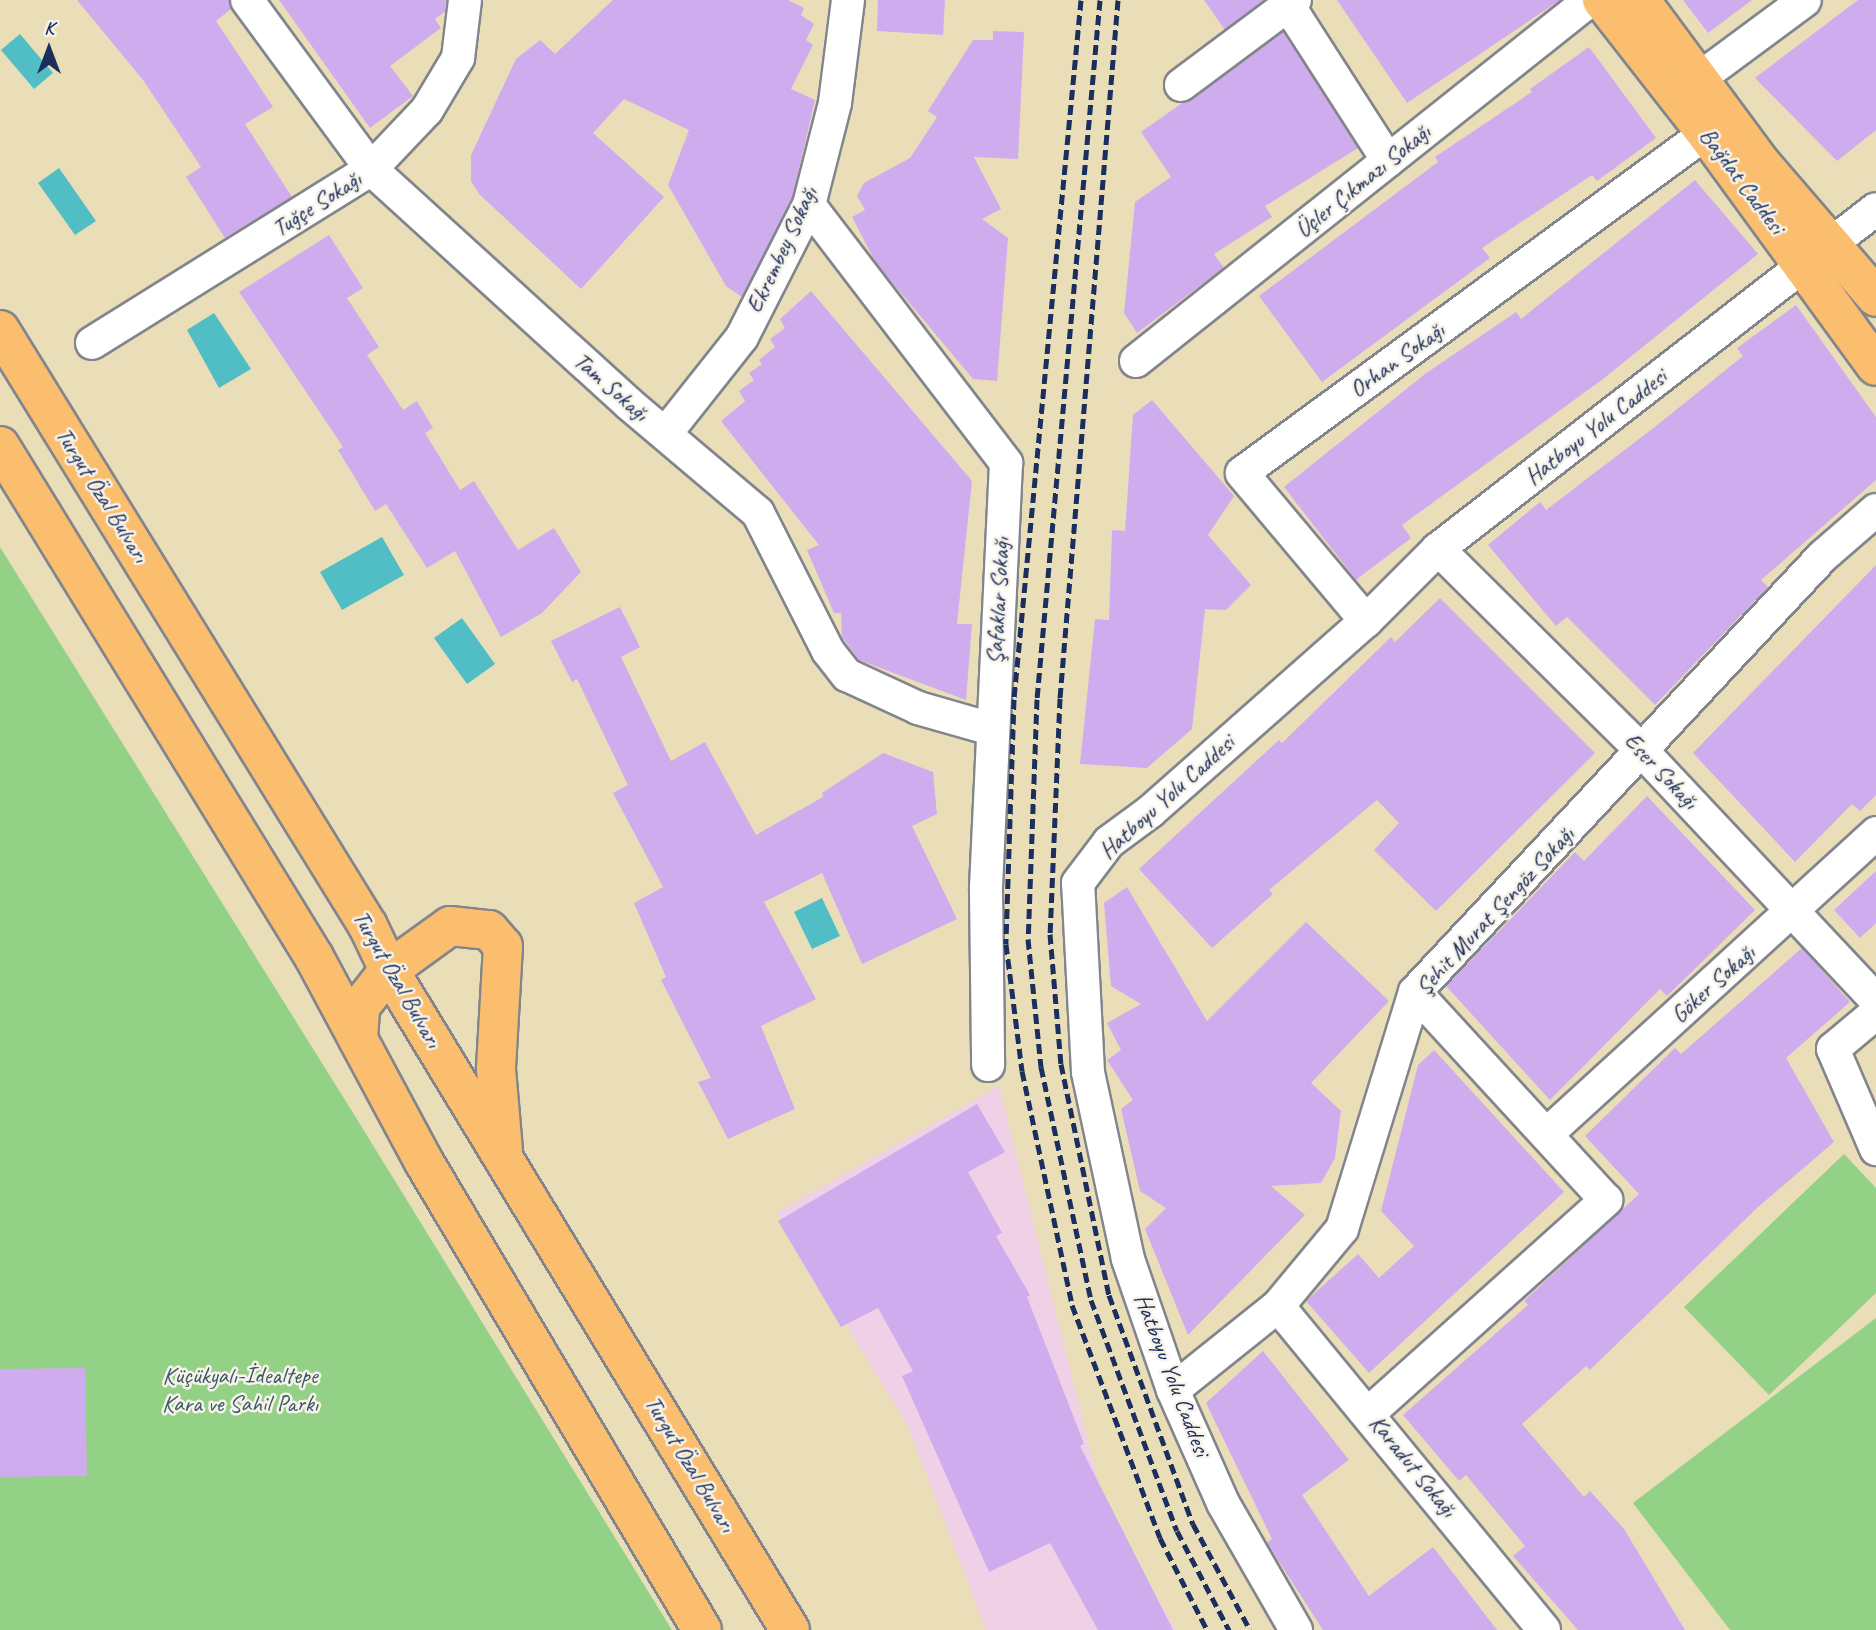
<!DOCTYPE html>
<html>
<head>
<meta charset="utf-8">
<style>
	body { margin:0 }
	#map { position:relative; width:1876px; height:1630px; overflow:hidden; background:#eadeb9; font-family:Caveat,sans-serif }
	div>[style] { position:absolute }
	[style*='--x'] { left:calc(var(--x)*1px); top:calc(var(--y)*1px); width:calc(var(--w)*1px); rotate:calc(var(--a)*1deg) }
	.built>* { inset:0; background:#efd0e6 }
	.green>* { inset:0; background:#93d187 }
	.water>* { inset:0; background:#50bec4 }
	.building>* { inset:0; background:#cfacee }
	.roads { filter:drop-shadow(2px 0 #82868c) drop-shadow(-2px 0 #82868c) drop-shadow(0 2px #82868c) drop-shadow(0 -2px #82868c) }
	.minor>* { height:32px; margin:-16px; padding:0 16px; transform-origin:16px; border-radius:16px; background:#fff }
	.major>* { height:38px; margin:-19px; padding:0 19px; transform-origin:19px; border-radius:19px; background:#fbbe6e }
	.highway>* { height:38px; margin:-19px; padding:0 19px; transform-origin:19px; border-radius:19px; background:#fbbe6e }
	.rail>* { height:5px; margin-top:-2.5px; transform-origin:0; background:repeating-linear-gradient(90deg,#1b2f5e 0 10px,transparent 0 15px) }
	span { translate:-50% -50%; white-space:nowrap; text-align:center; line-height:1.15; -webkit-text-stroke:5px #f7f3e8; paint-order:stroke }
	.street-label { font-size:24px; color:#1b2f5e }
	.park-label { font-size:24px; color:#395868 }
	.north { position:absolute; left:14px; top:14px; width:70px; height:70px; -webkit-text-stroke:5px #f7f3e8; paint-order:stroke; rotate:0deg; font-size:19px; font-weight:700; line-height:28px; text-align:center; color:#1b2f5e }
	.north::after { content:''; display:block; margin:auto; width:24px; height:32px; background:#1b2f5e; clip-path:polygon(50% 0,100% 100%,50% 72%,0 100%) }
</style>
</head>
<body>
<div id="map">
	<div class="built">
		<i style="clip-path:polygon(999px 1086px,1103px 1501px,1176px 1630px,986px 1630px,908px 1426px,777px 1212px)"></i>
	</div>
	<div class="green">
		<i style="clip-path:polygon(0 547px,350px 1108px,672px 1630px,0 1630px)"></i>
		<i style="clip-path:polygon(1844px 1154px,1876px 1188px,1876px 1293px,1769px 1395px,1684px 1307px)"></i>
		<i style="clip-path:polygon(1876px 1318px,1876px 1630px,1730px 1630px,1633px 1503px)"></i>
	</div>
	<div class="water">
		<i style="clip-path:polygon(20px 34px,53px 73px,34px 89px,1px 50px)"></i>
		<i style="clip-path:polygon(59px 168px,96px 221px,75px 235px,38px 183px)"></i>
		<i style="clip-path:polygon(214px 313px,251px 369px,219px 388px,187px 330px)"></i>
		<i style="clip-path:polygon(382px 537px,404px 575px,342px 610px,320px 572px)"></i>
		<i style="clip-path:polygon(462px 618px,495px 664px,467px 684px,434px 638px)"></i>
		<i style="clip-path:polygon(822px 898px,840px 936px,812px 949px,794px 912px)"></i>
	</div>
	<div class="building">
		<i style="clip-path:polygon(77px 0,229px 0,231px 9px,216px 21px,273px 107px,245px 124px,292px 197px,225px 238px,186px 177px,201px 167px,143px 80px)"></i>
		<i style="clip-path:polygon(279px 0,446px 0,445px 12px,435px 19px,441px 28px,390px 66px,413px 96px,370px 128px)"></i>
		<i style="clip-path:polygon(613px 0,788px 0,804px 8px,801px 15px,814px 24px,806px 40px,813px 45px,791px 89px,815px 100px,792px 199px,742px 297px,726px 286px,668px 185px,689px 130px,624px 99px,593px 133px,664px 197px,581px 289px,479px 194px,471px 181px,471px 155px,516px 59px,540px 40px,555px 54px)"></i>
		<i style="clip-path:polygon(878px 0,945px 0,943px 35px,877px 31px)"></i>
		<i style="clip-path:polygon(1204px 0,1264px 0,1225px 30px)"></i>
		<i style="clip-path:polygon(1337px 0,1560px 0,1407px 103px)"></i>
		<i style="clip-path:polygon(1683px 0,1752px 0,1708px 33px)"></i>
		<i style="clip-path:polygon(1858px 0,1876px 0,1876px 130px,1837px 161px,1755px 78px)"></i>
		<i style="clip-path:polygon(993px 31px,1024px 32px,1018px 159px,974px 157px,1001px 209px,982px 219px,1008px 238px,997px 381px,973px 379px,876px 263px,852px 217px,865px 210px,857px 196px,864px 183px,910px 158px,937px 117px,928px 111px,973px 40px,993px 40px)"></i>
		<i style="clip-path:polygon(1283px 32px,1358px 148px,1265px 206px,1272px 217px,1214px 254px,1224px 268px,1137px 333px,1124px 313px,1135px 202px,1171px 177px,1141px 132px)"></i>
		<i style="clip-path:polygon(1589px 47px,1656px 138px,1597px 181px,1592px 175px,1482px 248px,1490px 258px,1322px 382px,1259px 296px,1438px 162px,1435px 157px,1532px 92px,1530px 89px)"></i>
		<i style="clip-path:polygon(1695px 180px,1758px 254px,1603px 379px,1402px 525px,1411px 538px,1356px 580px,1284px 487px,1425px 374px,1516px 312px,1521px 319px)"></i>
		<i style="clip-path:polygon(329px 235px,363px 288px,347px 298px,379px 347px,367px 355px,403px 410px,417px 401px,433px 428px,425px 433px,460px 490px,474px 481px,518px 550px,554px 528px,581px 572px,542px 613px,501px 637px,455px 551px,427px 568px,386px 504px,375px 511px,338px 450px,343px 447px,239px 292px)"></i>
		<i style="clip-path:polygon(811px 291px,972px 481px,957px 624px,972px 624px,966px 700px,859px 660px,842px 637px,841px 613px,834px 613px,807px 550px,819px 545px,721px 421px,745px 401px,739px 391px,754px 380px,749px 373px,762px 364px,759px 360px,775px 347px,770px 339px,785px 328px,780px 319px)"></i>
		<i style="clip-path:polygon(1796px 305px,1876px 417px,1876px 480px,1761px 580px,1768px 587px,1655px 705px,1567px 617px,1556px 626px,1488px 545px,1540px 502px,1546px 510px,1656px 426px,1743px 356px,1737px 348px)"></i>
		<i style="clip-path:polygon(1152px 400px,1234px 496px,1208px 535px,1251px 585px,1226px 610px,1205px 609px,1192px 729px,1147px 768px,1080px 764px,1095px 619px,1109px 620px,1112px 530px,1125px 531px,1133px 415px)"></i>
		<i style="clip-path:polygon(1876px 565px,1876px 795px,1860px 811px,1852px 804px,1795px 862px,1693px 753px)"></i>
		<i style="clip-path:polygon(1440px 598px,1595px 753px,1436px 911px,1374px 850px,1399px 823px,1377px 800px,1269px 890px,1273px 894px,1212px 948px,1139px 869px,1279px 740px,1282px 743px,1391px 637px,1395px 642px)"></i>
		<i style="clip-path:polygon(620px 607px,640px 647px,621px 657px,671px 761px,705px 742px,756px 835px,823px 797px,822px 793px,883px 753px,933px 772px,937px 814px,912px 826px,957px 919px,862px 964px,822px 873px,764px 902px,816px 999px,761px 1026px,795px 1109px,728px 1139px,698px 1082px,711px 1078px,661px 980px,666px 977px,634px 903px,663px 887px,613px 793px,628px 785px,577px 679px,572px 682px,551px 641px)"></i>
		<i style="clip-path:polygon(1647px 796px,1755px 910px,1667px 996px,1660px 989px,1550px 1100px,1446px 986px,1575px 852px,1584px 861px)"></i>
		<i style="clip-path:polygon(1876px 871px,1876px 923px,1860px 938px,1834px 910px)"></i>
		<i style="clip-path:polygon(1127px 887px,1207px 1021px,1306px 922px,1389px 1001px,1311px 1083px,1341px 1111px,1335px 1158px,1321px 1183px,1271px 1186px,1305px 1215px,1188px 1335px,1145px 1229px,1166px 1208px,1140px 1191px,1121px 1109px,1133px 1100px,1107px 1060px,1121px 1050px,1107px 1023px,1141px 1004px,1111px 986px,1104px 903px)"></i>
		<i style="clip-path:polygon(1802px 948px,1850px 1002px,1786px 1058px,1834px 1142px,1758px 1207px,1590px 1370px,1586px 1366px,1522px 1424px,1584px 1497px,1590px 1491px,1624px 1529px,1685px 1630px,1578px 1630px,1513px 1556px,1525px 1546px,1466px 1475px,1459px 1481px,1403px 1415px,1528px 1305px,1524px 1301px,1639px 1194px,1585px 1136px,1675px 1048px,1681px 1054px)"></i>
		<i style="clip-path:polygon(1434px 1050px,1564px 1192px,1369px 1373px,1306px 1301px,1358px 1254px,1379px 1278px,1414px 1246px,1381px 1211px,1418px 1065px)"></i>
		<i style="clip-path:polygon(977px 1104px,1005px 1152px,968px 1172px,1002px 1233px,996px 1236px,1030px 1295px,1027px 1297px,1084px 1444px,1080px 1446px,1173px 1630px,1098px 1630px,1050px 1543px,989px 1572px,902px 1376px,913px 1371px,878px 1308px,841px 1327px,778px 1221px)"></i>
		<i style="clip-path:polygon(1263px 1351px,1349px 1460px,1302px 1495px,1369px 1596px,1433px 1547px,1497px 1630px,1323px 1630px,1267px 1543px,1272px 1539px,1206px 1403px)"></i>
		<i style="clip-path:polygon(85px 1368px,87px 1476px,0 1477px,0 1369px)"></i>
	</div>
	<div class="roads">
		<div class="minor">
			<i style="--x:247;--y:0;--w:210;--a:53.7"></i>
			<i style="--x:371;--y:169;--w:348;--a:42.3"></i>
			<i style="--x:628;--y:403;--w:170;--a:40.2"></i>
			<i style="--x:758;--y:513;--w:155;--a:63.1"></i>
			<i style="--x:828;--y:651;--w:31;--a:52"></i>
			<i style="--x:847;--y:675;--w:78;--a:24.9"></i>
			<i style="--x:918;--y:708;--w:76;--a:16"></i>
			<i style="--x:1288;--y:5;--w:185;--a:57.3"></i>
			<i style="--x:1697;--y:80;--w:134;--a:-36.5"></i>
			<i style="--x:1181;--y:85;--w:142;--a:-36.7"></i>
			<i style="--x:809;--y:205;--w:325;--a:52.6"></i>
			<i style="--x:1006;--y:463;--w:427;--a:92.7"></i>
			<i style="--x:986;--y:890;--w:175;--a:89.3"></i>
			<i style="--x:92;--y:343;--w:329;--a:-31.9"></i>
			<i style="--x:371;--y:169;--w:81;--a:-46.5"></i>
			<i style="--x:427;--y:110;--w:61;--a:-59.2"></i>
			<i style="--x:458;--y:58;--w:58;--a:-83.1"></i>
			<i style="--x:1136;--y:361;--w:580;--a:-38.49"></i>
			<i style="--x:666;--y:433;--w:122;--a:-51.6"></i>
			<i style="--x:742;--y:337;--w:148;--a:-63.1"></i>
			<i style="--x:809;--y:205;--w:105;--a:-75.7"></i>
			<i style="--x:835;--y:103;--w:104;--a:-82.8"></i>
			<i style="--x:1438;--y:549;--w:289;--a:44.7"></i>
			<i style="--x:1643;--y:752;--w:340;--a:46.8"></i>
			<i style="--x:1366;--y:621;--w:193;--a:-130"></i>
			<i style="--x:1242;--y:473;--w:575;--a:-36.23"></i>
			<i style="--x:1876;--y:1013;--w:56;--a:140.1"></i>
			<i style="--x:1833;--y:1049;--w:109;--a:66.7"></i>
			<i style="--x:1548;--y:1133;--w:445;--a:-42.4"></i>
			<i style="--x:1278;--y:1306;--w:419;--a:50.6"></i>
			<i style="--x:1173;--y:1390;--w:134;--a:-38.7"></i>
			<i style="--x:1278;--y:1306;--w:100;--a:-50.3"></i>
			<i style="--x:1342;--y:1229;--w:248;--a:-72.9"></i>
			<i style="--x:1415;--y:992;--w:597;--a:-46.9"></i>
			<i style="--x:1823;--y:556;--w:70;--a:-41"></i>
			<i style="--x:1369;--y:1413;--w:319;--a:-41.9"></i>
			<i style="--x:1606;--y:1200;--w:282;--a:-132.6"></i>
			<i style="--x:1296;--y:1630;--w:146;--a:-119.9"></i>
			<i style="--x:1223;--y:1503;--w:124;--a:-113.9"></i>
			<i style="--x:1173;--y:1390;--w:139;--a:-109"></i>
			<i style="--x:1128;--y:1259;--w:191;--a:-102.1"></i>
			<i style="--x:1088;--y:1072;--w:189;--a:-93"></i>
			<i style="--x:1078;--y:883;--w:51;--a:-52.9"></i>
			<i style="--x:1109;--y:842;--w:52;--a:-36.4"></i>
			<i style="--x:1151;--y:811;--w:287;--a:-41.5"></i>
			<i style="--x:1366;--y:621;--w:102;--a:-45"></i>
			<i style="--x:1438;--y:549;--w:554;--a:-37.82"></i>
		</div>
		<div class="major">
			<i style="--x:1602;--y:0;--w:169;--a:52"></i>
			<i style="--x:1706;--y:133;--w:288;--a:53.9"></i>
			<i style="--x:1640;--y:0;--w:200;--a:53.5"></i>
			<i style="--x:1759;--y:161;--w:179;--a:49.3"></i>
		</div>
		<div class="highway">
			<i style="--x:0;--y:330;--w:700;--a:58.31"></i>
			<i style="--x:368;--y:926;--w:49;--a:64.5"></i>
			<i style="--x:389;--y:970;--w:772;--a:58.72"></i>
			<i style="--x:0;--y:446;--w:600;--a:58.43"></i>
			<i style="--x:314;--y:957;--w:233;--a:61.8"></i>
			<i style="--x:424;--y:1162;--w:544;--a:59.29"></i>
			<i style="--x:358;--y:1039;--w:32;--a:-86"></i>
			<i style="--x:360;--y:1007;--w:47;--a:-51.9"></i>
			<i style="--x:389;--y:970;--w:75;--a:-35.8"></i>
			<i style="--x:450;--y:926;--w:39;--a:6"></i>
			<i style="--x:489;--y:930;--w:21;--a:49"></i>
			<i style="--x:503;--y:946;--w:123;--a:93.3"></i>
			<i style="--x:496;--y:1069;--w:81;--a:85.1"></i>
		</div>
	</div>
	<div class="rail">
		<i style="--x:1081;--y:0;--w:702;--a:95.48"></i>
		<i style="--x:1014;--y:699;--w:245;--a:91.9"></i>
		<i style="--x:1006;--y:944;--w:128;--a:82.8"></i>
		<i style="--x:1022;--y:1071;--w:239;--a:77.9"></i>
		<i style="--x:1072;--y:1305;--w:249;--a:69.3"></i>
		<i style="--x:1160;--y:1538;--w:103;--a:62.9"></i>
		<i style="--x:1100;--y:0;--w:702;--a:95.15"></i>
		<i style="--x:1037;--y:699;--w:240;--a:92.1"></i>
		<i style="--x:1028;--y:939;--w:129;--a:84.2"></i>
		<i style="--x:1041;--y:1067;--w:238;--a:77.9"></i>
		<i style="--x:1091;--y:1300;--w:246;--a:69.6"></i>
		<i style="--x:1177;--y:1531;--w:112;--a:62.3"></i>
		<i style="--x:1118;--y:0;--w:700;--a:94.75"></i>
		<i style="--x:1060;--y:698;--w:236;--a:92.4"></i>
		<i style="--x:1050;--y:934;--w:130;--a:85.2"></i>
		<i style="--x:1061;--y:1064;--w:236;--a:78.3"></i>
		<i style="--x:1109;--y:1295;--w:244;--a:69.9"></i>
		<i style="--x:1193;--y:1524;--w:120;--a:61.7"></i>
	</div>
	<div class="street-label">
		<span style="left:1363px;top:181px;rotate:-39deg">Üçler Çıkmazı Sokağı</span>
		<span style="left:1742px;top:181px;rotate:53deg">Bağdat Caddesi</span>
		<span style="left:317px;top:204px;rotate:-33deg">Tuğçe Sokağı</span>
		<span style="left:782px;top:250px;rotate:-65deg">Ekrembey Sokağı</span>
		<span style="left:1397px;top:360px;rotate:-36deg">Orhan Sokağı</span>
		<span style="left:611px;top:387px;rotate:41deg">Tam Sokağı</span>
		<span style="left:1596px;top:427px;rotate:-38deg">Hatboyu Yolu Caddesi</span>
		<span style="left:102px;top:495px;rotate:58deg">Turgut Özal Bulvarı</span>
		<span style="left:998px;top:601px;rotate:-87deg">Şafaklar Sokağı</span>
		<span style="left:1661px;top:771px;rotate:46deg">Eser Sokağı</span>
		<span style="left:1167px;top:797px;rotate:-42deg">Hatboyu Yolu Caddesi</span>
		<span style="left:1495px;top:911px;rotate:-47deg">Şehit Murat Şengöz Sokağı</span>
		<span style="left:397px;top:979px;rotate:60deg">Turgut Özal Bulvarı</span>
		<span style="left:1713px;top:984px;rotate:-42deg">Göker Sokağı</span>
		<span style="left:1172px;top:1375px;rotate:69deg">Hatboyu Yolu Caddesi</span>
		<span style="left:690px;top:1464px;rotate:59deg">Turgut Özal Bulvarı</span>
		<span style="left:1413px;top:1466px;rotate:51deg">Karadut Sokağı</span>
	</div>
	<div class="park-label">
		<span style="left:240px;top:1390px">Küçükyalı-İdealtepe<br>Kara ve Sahil Parkı</span>
	</div>
	<div class="north">K</div>
</div>
</body>
</html>
